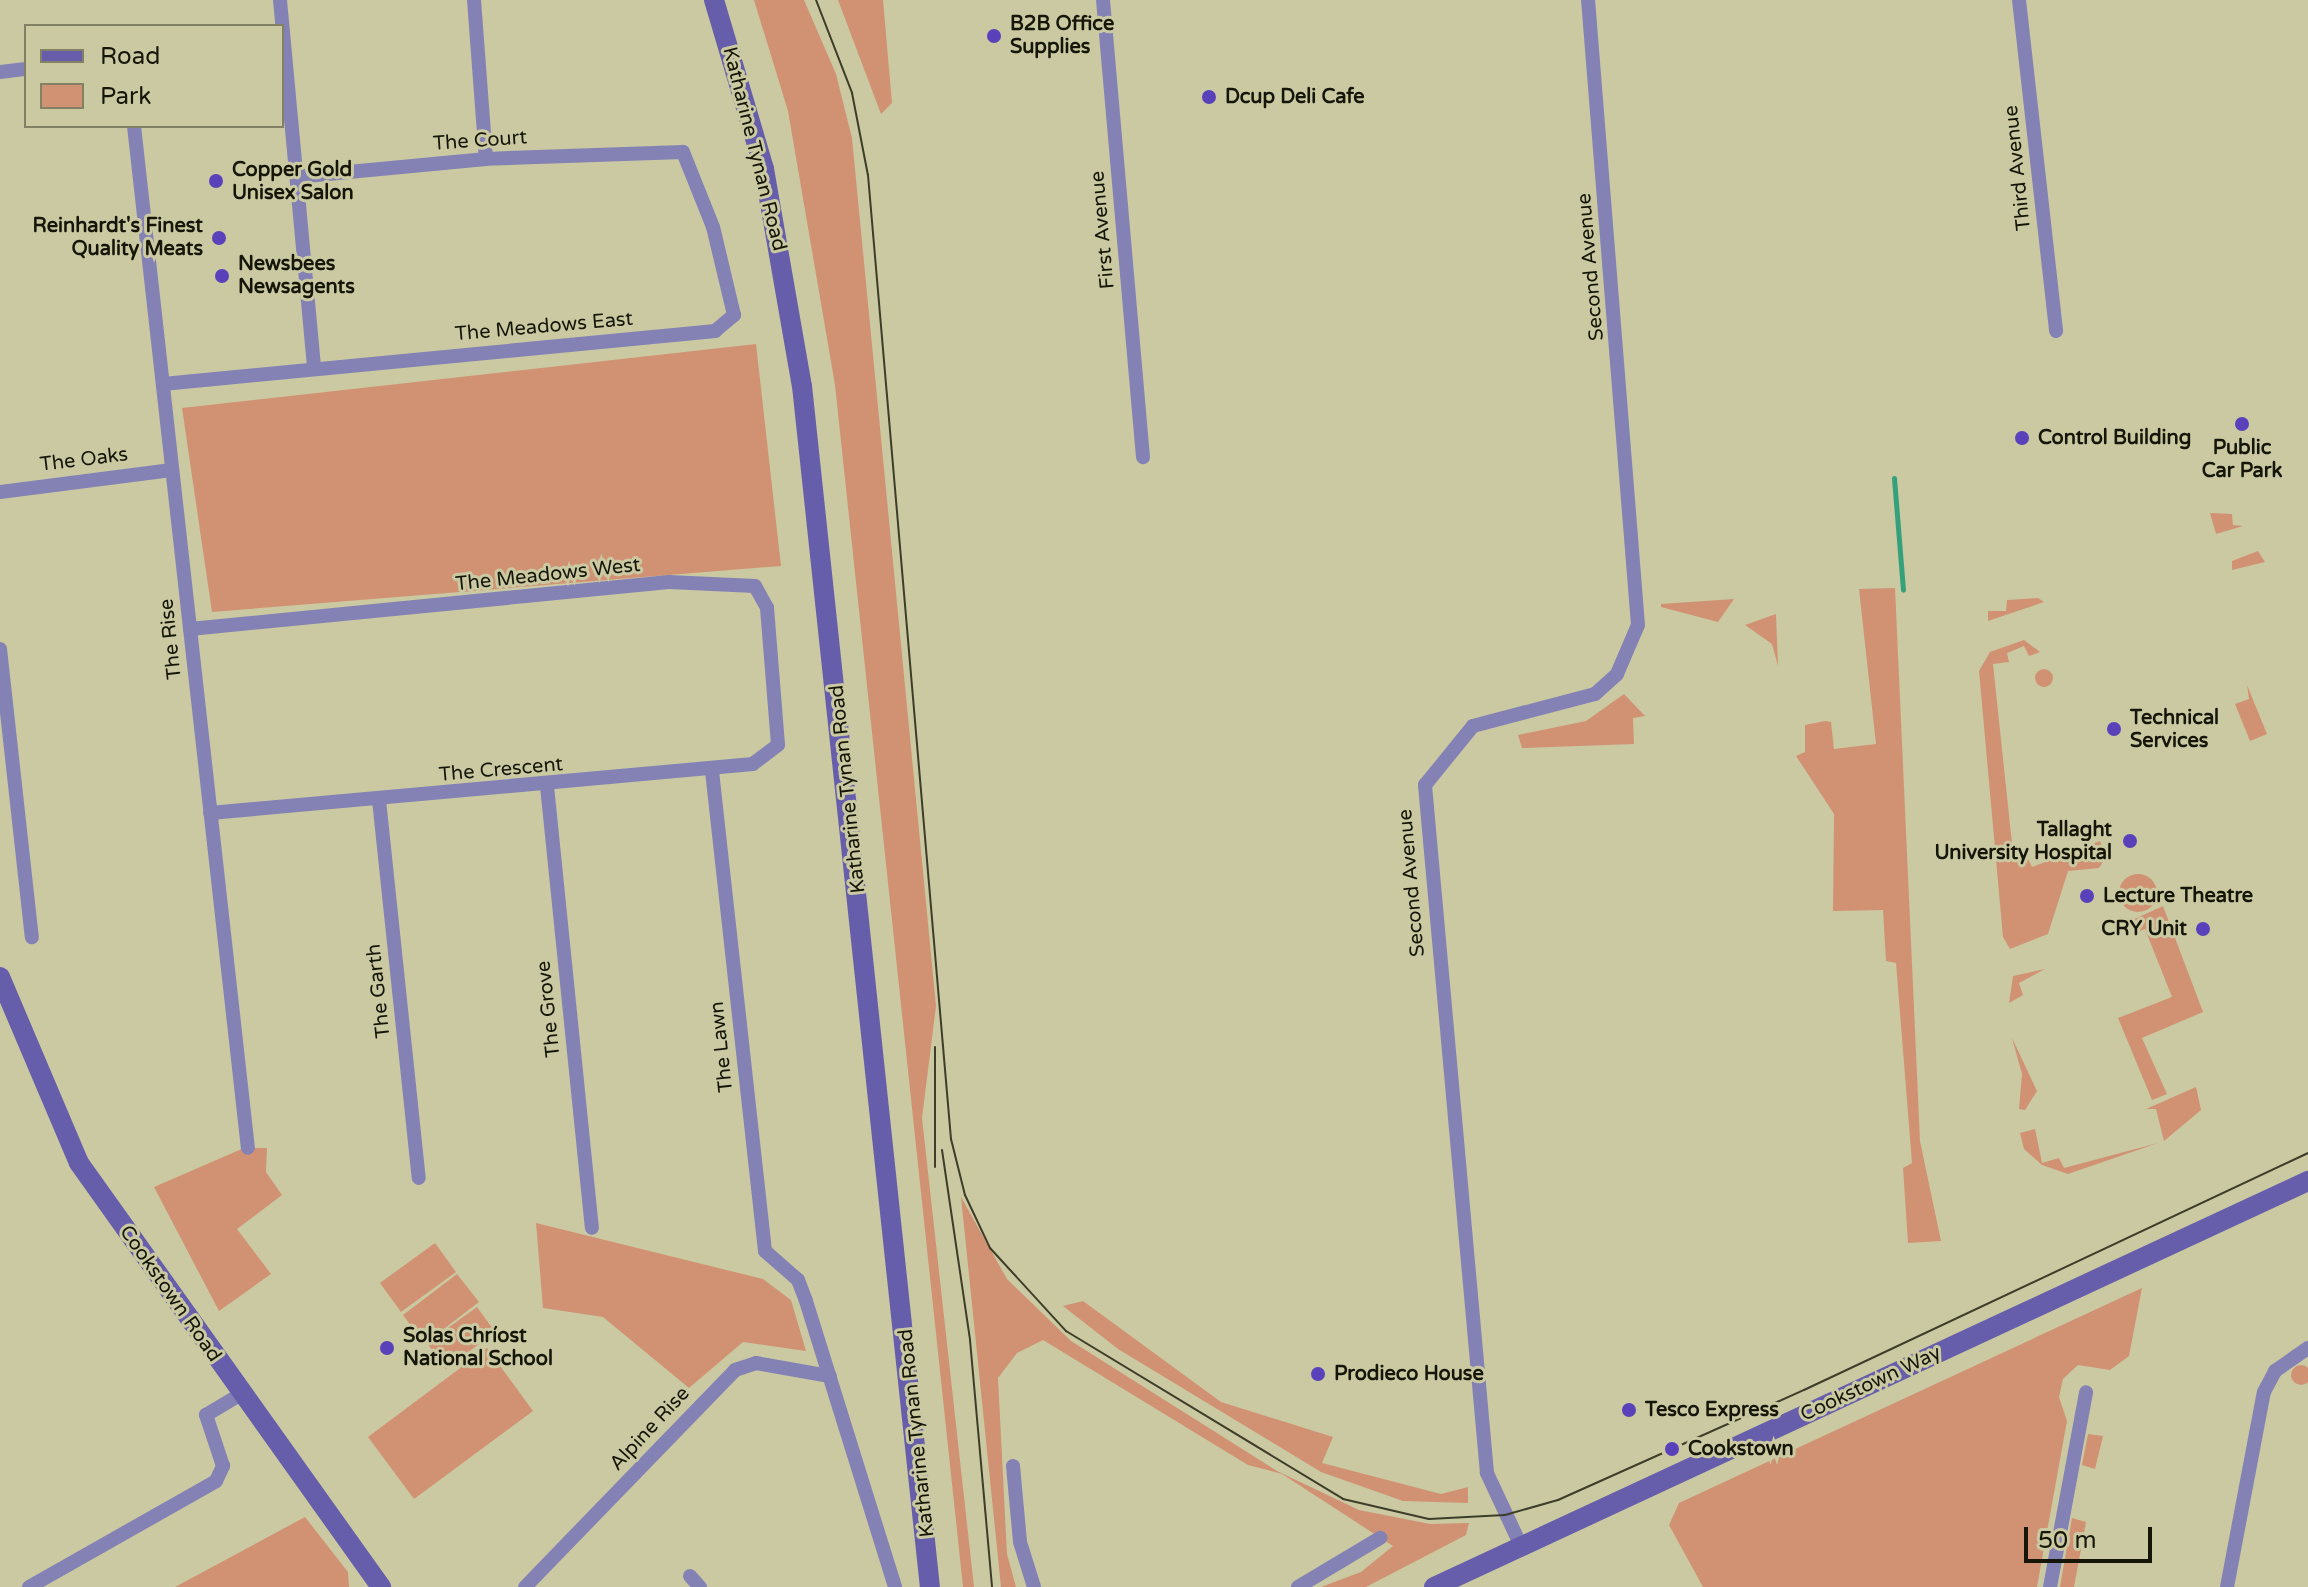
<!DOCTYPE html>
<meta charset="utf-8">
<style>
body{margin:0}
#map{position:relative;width:2308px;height:1587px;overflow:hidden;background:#cac9a2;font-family:"Varela Round",sans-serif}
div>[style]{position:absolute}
.green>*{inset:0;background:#d19274}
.round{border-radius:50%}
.stream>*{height:5px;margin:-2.5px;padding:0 2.5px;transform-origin:2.5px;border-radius:2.5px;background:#35a07c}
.street>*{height:14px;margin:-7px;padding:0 7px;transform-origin:7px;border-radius:7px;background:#8481b5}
.secondary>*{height:20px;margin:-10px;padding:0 10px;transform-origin:10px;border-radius:10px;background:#665eaa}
.tram>*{height:2px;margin:-1px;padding:0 1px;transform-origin:1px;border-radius:1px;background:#3d3d2a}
.dots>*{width:22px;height:22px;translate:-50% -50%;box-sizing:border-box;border:4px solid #cac9a2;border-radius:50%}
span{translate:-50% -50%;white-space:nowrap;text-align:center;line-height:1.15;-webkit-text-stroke:6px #cac9a2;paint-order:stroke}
.poi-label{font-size:20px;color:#161608;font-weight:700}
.left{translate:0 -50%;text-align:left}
.right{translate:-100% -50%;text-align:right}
.street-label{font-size:20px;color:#161608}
.legend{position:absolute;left:24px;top:24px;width:260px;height:104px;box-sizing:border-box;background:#cac9a2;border:2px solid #828164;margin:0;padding:10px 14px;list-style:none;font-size:24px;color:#161608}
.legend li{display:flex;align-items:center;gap:16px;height:40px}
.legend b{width:40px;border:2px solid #828164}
.scale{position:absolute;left:2024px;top:1527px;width:128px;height:36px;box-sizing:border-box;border:4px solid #161608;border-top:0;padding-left:10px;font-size:24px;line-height:28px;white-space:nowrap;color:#161608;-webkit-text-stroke:6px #cac9a2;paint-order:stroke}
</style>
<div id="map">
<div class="green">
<div style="clip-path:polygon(754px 0,804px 0,836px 74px,852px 138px,936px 1006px,922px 1118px,974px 1587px,963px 1587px,835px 385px,788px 111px)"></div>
<div style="clip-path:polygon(838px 0,883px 0,892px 103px,881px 114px)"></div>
<div style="clip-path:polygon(756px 344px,781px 566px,212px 612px,182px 408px)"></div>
<div style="clip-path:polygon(2210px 513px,2232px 514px,2233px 525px,2243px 526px,2216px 534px)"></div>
<div style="clip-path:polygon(2258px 551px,2265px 562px,2232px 570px,2232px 561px)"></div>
<div style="clip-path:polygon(1895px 588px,1920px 1141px,1941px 1241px,1908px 1243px,1903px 1168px,1912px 1163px,1896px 963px,1886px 961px,1883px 910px,1833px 911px,1834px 814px,1796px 756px,1805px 752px,1805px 725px,1825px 721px,1831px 722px,1834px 749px,1876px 744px,1859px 589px)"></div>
<div style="clip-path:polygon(1734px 599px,1718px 622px,1661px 607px,1661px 604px)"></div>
<div style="clip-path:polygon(2007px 600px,2038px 598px,2044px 602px,1988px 621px,1988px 611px,2006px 611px)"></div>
<div style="clip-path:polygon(1776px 614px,1778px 666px,1772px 644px,1745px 625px)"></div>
<div style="clip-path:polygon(2024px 640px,2040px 652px,2029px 656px,2024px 646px,2007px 653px,2009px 662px,1993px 664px,2013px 853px,2025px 853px,2032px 867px,2100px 841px,2106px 857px,2099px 868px,2068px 871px,2048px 934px,2010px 949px,2003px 937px,1979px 671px,1990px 652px)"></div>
<div class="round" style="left:2035px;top:669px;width:18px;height:18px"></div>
<div style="clip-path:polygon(2247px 685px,2267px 734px,2250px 741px,2235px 704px,2249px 699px)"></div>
<div style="clip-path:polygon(1624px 694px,1645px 716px,1633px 718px,1634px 744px,1522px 748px,1518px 735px,1586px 721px)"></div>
<div class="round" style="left:2119px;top:874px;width:38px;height:38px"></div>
<div style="clip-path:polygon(2163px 906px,2203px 1012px,2142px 1038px,2167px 1094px,2152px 1100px,2118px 1018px,2172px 997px,2145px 929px,2135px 933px,2130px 921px)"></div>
<div style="clip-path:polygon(2045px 969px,2019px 983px,2023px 995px,2009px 1003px,2013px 976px)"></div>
<div style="clip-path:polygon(2012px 1038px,2037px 1091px,2025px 1110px,2019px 1109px,2022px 1074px)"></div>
<div style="clip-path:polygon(2196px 1087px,2201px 1110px,2164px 1141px,2156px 1109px,2146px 1109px)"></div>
<div style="clip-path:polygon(2035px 1129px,2042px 1163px,2059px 1158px,2064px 1168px,2158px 1143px,2068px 1174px,2042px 1165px,2024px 1149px,2020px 1133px)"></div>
<div style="clip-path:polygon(244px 1148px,267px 1148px,266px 1172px,282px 1195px,237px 1229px,271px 1274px,219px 1311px,154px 1187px)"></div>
<div style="clip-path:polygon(961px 1197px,1007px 1279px,1071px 1341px,1277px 1471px,1359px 1510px,1430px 1524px,1469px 1523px,1466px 1535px,1366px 1587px,1321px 1587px,1361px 1572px,1393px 1546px,1282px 1474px,1248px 1465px,1043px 1340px,1017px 1353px,998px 1378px,1007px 1554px,1016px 1587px,1001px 1587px)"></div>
<div style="clip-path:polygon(536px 1223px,763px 1279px,791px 1300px,806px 1351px,743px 1342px,689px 1388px,603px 1317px,543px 1308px)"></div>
<div style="clip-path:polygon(435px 1243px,456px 1272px,401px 1312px,380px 1283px)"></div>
<div style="clip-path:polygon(457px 1274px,479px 1302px,424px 1344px,403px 1315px)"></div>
<div style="clip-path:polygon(2142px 1288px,2129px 1356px,2110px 1370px,2078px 1365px,2063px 1379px,2059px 1397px,2067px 1421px,2037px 1587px,1703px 1587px,1669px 1525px,1679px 1503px)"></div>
<div style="clip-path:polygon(1083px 1301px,1221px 1402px,1333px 1437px,1322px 1463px,1441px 1494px,1468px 1487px,1468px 1503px,1403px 1501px,1321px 1472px,1118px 1349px,1063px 1306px)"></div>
<div style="clip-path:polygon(477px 1307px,495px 1332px,446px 1369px,427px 1343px)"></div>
<div style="clip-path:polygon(487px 1348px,533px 1411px,414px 1499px,368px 1437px)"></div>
<div class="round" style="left:2291px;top:1365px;width:20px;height:20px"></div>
<div style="clip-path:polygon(2088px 1434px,2103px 1436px,2095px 1469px,2082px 1465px)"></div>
<div style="clip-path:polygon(305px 1517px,348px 1572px,349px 1587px,175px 1587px)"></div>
<div style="clip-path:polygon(2072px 1518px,2086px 1522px,2074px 1587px,2060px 1587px)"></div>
</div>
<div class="stream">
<div style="left:1894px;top:478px;width:112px;rotate:85.4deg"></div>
</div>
<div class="street">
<div style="left:280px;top:0;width:369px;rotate:84.7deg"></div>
<div style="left:474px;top:0;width:159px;rotate:85.7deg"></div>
<div style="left:1103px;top:0;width:459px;rotate:85deg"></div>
<div style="left:2019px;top:0;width:333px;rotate:83.6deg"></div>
<div style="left:0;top:72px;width:26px;rotate:-7deg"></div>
<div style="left:134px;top:126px;width:1028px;rotate:83.64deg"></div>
<div style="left:163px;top:384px;width:555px;rotate:-5.48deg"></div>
<div style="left:715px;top:331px;width:25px;rotate:-40deg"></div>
<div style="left:734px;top:315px;width:90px;rotate:-103.4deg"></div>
<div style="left:713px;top:227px;width:81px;rotate:-111.8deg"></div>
<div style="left:683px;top:152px;width:197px;rotate:178deg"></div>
<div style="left:486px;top:159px;width:191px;rotate:174.6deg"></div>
<div style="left:0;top:492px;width:173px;rotate:-7.3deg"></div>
<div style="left:190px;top:629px;width:481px;rotate:-5.6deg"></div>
<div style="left:669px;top:582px;width:86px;rotate:2.7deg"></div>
<div style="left:755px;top:586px;width:25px;rotate:61deg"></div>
<div style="left:767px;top:608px;width:137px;rotate:85.4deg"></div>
<div style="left:778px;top:745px;width:31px;rotate:143deg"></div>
<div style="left:753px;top:764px;width:545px;rotate:174.84deg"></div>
<div style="left:0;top:649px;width:290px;rotate:83.7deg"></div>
<div style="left:712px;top:771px;width:483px;rotate:83.7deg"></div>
<div style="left:765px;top:1251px;width:44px;rotate:41.3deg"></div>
<div style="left:798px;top:1280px;width:22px;rotate:69deg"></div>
<div style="left:806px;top:1301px;width:300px;rotate:72.7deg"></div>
<div style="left:547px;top:786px;width:444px;rotate:84.2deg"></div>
<div style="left:379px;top:800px;width:380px;rotate:84deg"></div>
<div style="left:1013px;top:1466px;width:76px;rotate:84.7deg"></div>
<div style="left:1020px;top:1542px;width:47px;rotate:72.7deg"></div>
<div style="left:1521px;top:1546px;width:81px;rotate:-115deg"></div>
<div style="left:1487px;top:1473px;width:691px;rotate:-95.15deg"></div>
<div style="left:1425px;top:785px;width:76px;rotate:-50.9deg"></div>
<div style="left:1473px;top:726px;width:126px;rotate:-14.7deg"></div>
<div style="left:1595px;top:694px;width:30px;rotate:-42deg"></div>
<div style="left:1617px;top:674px;width:53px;rotate:-66.8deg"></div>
<div style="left:1638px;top:625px;width:627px;rotate:-94.57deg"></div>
<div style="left:690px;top:1576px;width:15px;rotate:48deg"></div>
<div style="left:29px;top:1587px;width:215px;rotate:-29.5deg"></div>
<div style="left:216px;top:1481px;width:17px;rotate:-65deg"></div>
<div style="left:223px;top:1466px;width:54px;rotate:-108.4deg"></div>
<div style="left:206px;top:1415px;width:39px;rotate:-31deg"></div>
<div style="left:525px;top:1587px;width:302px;rotate:-45.9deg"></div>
<div style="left:735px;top:1370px;width:22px;rotate:-18deg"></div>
<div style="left:756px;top:1363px;width:75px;rotate:10deg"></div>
<div style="left:1298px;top:1587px;width:96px;rotate:-30.9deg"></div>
<div style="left:2050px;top:1587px;width:198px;rotate:-79.5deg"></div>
<div style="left:2227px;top:1587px;width:198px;rotate:-79.3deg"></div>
<div style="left:2264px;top:1392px;width:24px;rotate:-62deg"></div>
<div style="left:2275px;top:1371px;width:40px;rotate:-34.9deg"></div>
</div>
<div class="secondary">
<div style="left:714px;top:0;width:176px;rotate:73.5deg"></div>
<div style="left:764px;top:169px;width:220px;rotate:80.1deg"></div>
<div style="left:802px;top:386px;width:1208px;rotate:83.92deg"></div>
<div style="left:0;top:977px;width:202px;rotate:67deg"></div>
<div style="left:79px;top:1163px;width:521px;rotate:54.54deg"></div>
<div style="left:1434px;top:1587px;width:964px;rotate:-24.92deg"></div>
</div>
<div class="tram">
<div style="left:816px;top:0;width:100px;rotate:68.8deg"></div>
<div style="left:852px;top:93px;width:84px;rotate:79deg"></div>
<div style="left:868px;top:175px;width:968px;rotate:85.08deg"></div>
<div style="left:951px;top:1139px;width:58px;rotate:76deg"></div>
<div style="left:965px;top:1195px;width:59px;rotate:64.7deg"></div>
<div style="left:990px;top:1248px;width:113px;rotate:47.5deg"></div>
<div style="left:1066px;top:1331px;width:324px;rotate:31.2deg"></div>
<div style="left:1343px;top:1499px;width:88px;rotate:13.1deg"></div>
<div style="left:1429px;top:1519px;width:76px;rotate:-3deg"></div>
<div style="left:1505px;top:1515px;width:55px;rotate:-15.8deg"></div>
<div style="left:1558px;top:1500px;width:269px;rotate:-24.1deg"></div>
<div style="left:1804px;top:1390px;width:557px;rotate:-25.18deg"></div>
<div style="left:935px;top:1047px;width:120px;rotate:90deg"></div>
<div style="left:942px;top:1150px;width:192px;rotate:81.6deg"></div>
<div style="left:970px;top:1340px;width:248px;rotate:84.9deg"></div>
</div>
<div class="dots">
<div style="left:994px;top:36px;background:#5941ba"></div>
<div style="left:1209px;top:97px;background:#5941ba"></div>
<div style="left:216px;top:181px;background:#5941ba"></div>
<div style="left:219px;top:238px;background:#5941ba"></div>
<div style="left:222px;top:276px;background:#5941ba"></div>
<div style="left:2242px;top:424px;background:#5941ba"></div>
<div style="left:2022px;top:438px;background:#5941ba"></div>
<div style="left:2114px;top:729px;background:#5941ba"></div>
<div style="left:2130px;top:841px;background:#5941ba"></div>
<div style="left:2087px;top:896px;background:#5941ba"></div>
<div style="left:2203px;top:929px;background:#5941ba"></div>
<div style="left:387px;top:1348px;background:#5941ba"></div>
<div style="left:1318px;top:1374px;background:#5941ba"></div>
<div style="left:1629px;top:1410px;background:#5941ba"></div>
<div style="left:1672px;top:1449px;background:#5941ba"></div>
</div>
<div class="poi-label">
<span class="left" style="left:1010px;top:36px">B2B Office<br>Supplies</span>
<span class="left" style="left:1225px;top:97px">Dcup Deli Cafe</span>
<span class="left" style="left:232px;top:182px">Copper Gold<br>Unisex Salon</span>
<span class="right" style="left:203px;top:238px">Reinhardt's Finest<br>Quality Meats</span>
<span class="left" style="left:238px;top:276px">Newsbees<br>Newsagents</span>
<span class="left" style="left:2038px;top:438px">Control Building</span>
<span style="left:2242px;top:460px">Public<br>Car Park</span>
<span class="left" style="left:2130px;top:730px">Technical<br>Services</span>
<span class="right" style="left:2112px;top:842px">Tallaght<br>University Hospital</span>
<span class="left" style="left:2103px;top:896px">Lecture Theatre</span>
<span class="right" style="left:2187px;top:929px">CRY Unit</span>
<span class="left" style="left:403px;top:1348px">Solas Chríost<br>National School</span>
<span class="left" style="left:1334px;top:1374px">Prodieco House</span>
<span class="left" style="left:1645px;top:1410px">Tesco Express</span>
<span class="left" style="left:1688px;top:1449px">Cookstown</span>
</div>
<div class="street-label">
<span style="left:480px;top:141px;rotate:-4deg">The Court</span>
<span style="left:754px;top:149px;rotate:76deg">Katharine Tynan Road</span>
<span style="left:2018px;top:168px;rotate:-96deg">Third Avenue</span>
<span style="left:1103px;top:230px;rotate:-95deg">First Avenue</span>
<span style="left:1591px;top:267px;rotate:-95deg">Second Avenue</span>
<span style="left:544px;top:327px;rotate:-5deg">The Meadows East</span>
<span style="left:84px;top:460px;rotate:-7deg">The Oaks</span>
<span style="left:548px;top:575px;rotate:-6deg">The Meadows West</span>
<span style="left:171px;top:639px;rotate:-96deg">The Rise</span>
<span style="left:501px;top:770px;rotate:-5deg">The Crescent</span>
<span style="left:848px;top:789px;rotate:-96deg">Katharine Tynan Road</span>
<span style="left:1412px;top:883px;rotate:-95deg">Second Avenue</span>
<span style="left:379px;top:991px;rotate:-96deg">The Garth</span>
<span style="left:549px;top:1009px;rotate:-96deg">The Grove</span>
<span style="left:722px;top:1047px;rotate:-96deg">The Lawn</span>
<span style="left:170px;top:1294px;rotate:55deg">Cookstown Road</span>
<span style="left:1871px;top:1384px;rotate:-25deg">Cookstown Way</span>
<span style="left:650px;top:1429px;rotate:-47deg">Alpine Rise</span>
<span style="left:917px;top:1433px;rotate:-96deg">Katharine Tynan Road</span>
</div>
<ul class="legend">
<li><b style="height:10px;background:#665eaa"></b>Road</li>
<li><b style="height:22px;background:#d19274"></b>Park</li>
</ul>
<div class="scale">50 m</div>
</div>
